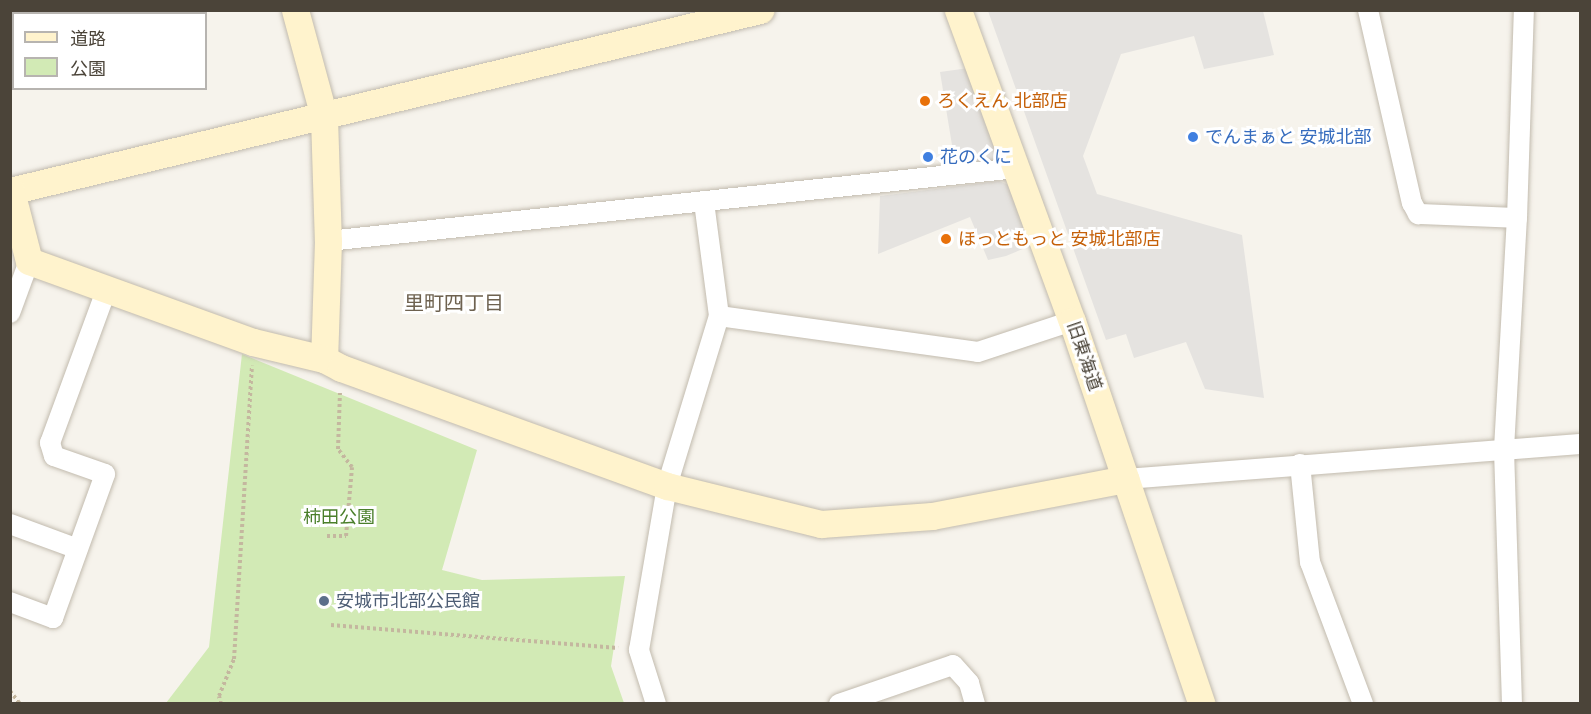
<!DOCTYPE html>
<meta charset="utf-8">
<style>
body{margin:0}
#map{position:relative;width:1591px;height:714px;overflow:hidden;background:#f6f3ec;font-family:Figtree,"Noto Sans JP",sans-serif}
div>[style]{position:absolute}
.green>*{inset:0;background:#d2eab5}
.parking>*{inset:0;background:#e5e3e0}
.path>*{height:4px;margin-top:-2px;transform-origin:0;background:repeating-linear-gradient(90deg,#c4b79f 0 3px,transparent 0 6px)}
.roads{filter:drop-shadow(0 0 2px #c2bbae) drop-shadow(0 0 2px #c2bbae)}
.street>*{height:20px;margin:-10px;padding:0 10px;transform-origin:10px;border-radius:10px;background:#fff}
.secondary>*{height:27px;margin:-13.5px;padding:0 13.5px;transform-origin:13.5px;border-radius:13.5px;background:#fff3cd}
.dots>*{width:16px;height:16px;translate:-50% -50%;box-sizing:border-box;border:3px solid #fff;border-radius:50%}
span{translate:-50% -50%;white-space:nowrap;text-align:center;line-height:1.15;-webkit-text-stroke:6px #fff;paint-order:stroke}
.food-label{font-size:18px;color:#c56008}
.left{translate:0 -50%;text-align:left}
.shop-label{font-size:18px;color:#366cbe}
.street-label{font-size:18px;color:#4b4439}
.park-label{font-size:18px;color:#4a7f2a}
.service-label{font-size:18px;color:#4e5e75}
.neighbourhood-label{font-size:20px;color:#6e6250}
.frame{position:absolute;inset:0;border:12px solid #4b4439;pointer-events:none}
.legend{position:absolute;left:12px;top:12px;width:195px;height:78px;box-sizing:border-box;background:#fff;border:2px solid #b7b4b0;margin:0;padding:8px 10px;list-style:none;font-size:18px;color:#4b4439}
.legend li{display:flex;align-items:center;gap:12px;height:30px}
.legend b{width:30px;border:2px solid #b7b4b0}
</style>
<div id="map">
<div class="green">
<div style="clip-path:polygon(242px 354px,477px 450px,442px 570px,482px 580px,625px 576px,611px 666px,624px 703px,166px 703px,209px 647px)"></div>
</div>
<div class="parking">
<div style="clip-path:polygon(988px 11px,1263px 11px,1274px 55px,1204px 69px,1194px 36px,1121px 54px,1083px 156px,1097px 194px,1242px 235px,1264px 398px,1205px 389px,1186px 342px,1134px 358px,1126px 334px,1106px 340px)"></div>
<div style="clip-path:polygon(969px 68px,1000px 155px,995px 163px,944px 170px,941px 147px,952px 145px,940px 72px)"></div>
<div style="clip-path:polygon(999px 181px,1011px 186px,1030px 246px,1006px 256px,988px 260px,970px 217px,878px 254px,880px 196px)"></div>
</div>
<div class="path">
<div style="left:327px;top:536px;width:19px"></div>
<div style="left:346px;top:536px;width:69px;rotate:-85deg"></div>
<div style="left:352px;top:467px;width:23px;rotate:-128deg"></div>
<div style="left:338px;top:449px;width:56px;rotate:-88deg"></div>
<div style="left:331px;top:625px;width:288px;rotate:4.6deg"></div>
<div style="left:10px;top:691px;width:16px;rotate:52deg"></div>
<div style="left:221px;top:704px;width:8px;rotate:-104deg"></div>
<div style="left:219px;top:696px;width:40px;rotate:-68deg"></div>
<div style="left:234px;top:659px;width:294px;rotate:-86.5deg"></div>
</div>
<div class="roads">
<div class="street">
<div style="left:1368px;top:10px;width:198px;rotate:77.2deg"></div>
<div style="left:1412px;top:203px;width:13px;rotate:61deg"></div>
<div style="left:1418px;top:214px;width:99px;rotate:2.3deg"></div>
<div style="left:1517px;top:218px;width:208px;rotate:-88.1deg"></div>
<div style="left:40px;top:14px;width:12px;rotate:-20deg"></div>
<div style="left:10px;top:21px;width:4px"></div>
<div style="left:328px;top:241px;width:693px;rotate:-6.05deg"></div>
<div style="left:10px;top:313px;width:55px;rotate:-69.9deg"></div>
<div style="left:719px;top:316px;width:261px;rotate:7.9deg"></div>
<div style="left:978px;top:352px;width:99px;rotate:-18.3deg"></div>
<div style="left:1300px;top:464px;width:99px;rotate:84.2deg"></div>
<div style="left:1310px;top:562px;width:152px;rotate:69.5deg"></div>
<div style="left:1126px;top:479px;width:455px;rotate:-4.4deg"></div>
<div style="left:10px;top:524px;width:72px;rotate:20.2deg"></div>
<div style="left:10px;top:602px;width:46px;rotate:20.4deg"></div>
<div style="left:53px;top:618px;width:153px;rotate:-70.1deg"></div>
<div style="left:105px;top:474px;width:54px;rotate:-160.6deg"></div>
<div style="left:54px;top:456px;width:14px;rotate:-107deg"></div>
<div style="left:50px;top:443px;width:165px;rotate:-69.8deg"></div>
<div style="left:656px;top:704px;width:57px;rotate:-107.5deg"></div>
<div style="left:639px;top:650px;width:166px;rotate:-80.3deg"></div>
<div style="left:667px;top:486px;width:178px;rotate:-73deg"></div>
<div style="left:719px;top:316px;width:115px;rotate:-97.5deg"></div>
<div style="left:839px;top:704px;width:120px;rotate:-18.9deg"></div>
<div style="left:953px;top:665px;width:24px;rotate:48deg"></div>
<div style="left:969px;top:683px;width:22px;rotate:74deg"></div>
<div style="left:1512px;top:704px;width:255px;rotate:-91.8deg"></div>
<div style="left:1504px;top:449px;width:231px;rotate:-86.8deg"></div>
</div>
<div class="secondary">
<div style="left:295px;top:10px;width:111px;rotate:74.8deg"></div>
<div style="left:324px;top:117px;width:124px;rotate:88.2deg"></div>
<div style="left:328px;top:241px;width:118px;rotate:91.9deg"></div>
<div style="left:958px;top:10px;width:331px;rotate:69.9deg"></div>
<div style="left:1072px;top:321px;width:404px;rotate:71.3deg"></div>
<div style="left:10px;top:191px;width:772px;rotate:-13.57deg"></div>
<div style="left:11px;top:191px;width:72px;rotate:75.6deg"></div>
<div style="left:29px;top:261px;width:238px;rotate:19.9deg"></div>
<div style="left:253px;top:342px;width:73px;rotate:13.5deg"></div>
<div style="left:324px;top:359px;width:19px;rotate:28deg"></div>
<div style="left:341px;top:368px;width:347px;rotate:19.9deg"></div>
<div style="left:667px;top:486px;width:159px;rotate:13.9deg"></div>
<div style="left:821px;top:524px;width:111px;rotate:-4.1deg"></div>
<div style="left:932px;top:516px;width:197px;rotate:-10.8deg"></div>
</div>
</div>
<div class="dots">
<div style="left:925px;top:101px;background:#e8710a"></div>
<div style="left:1193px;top:137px;background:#3f7fe0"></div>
<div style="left:928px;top:157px;background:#3f7fe0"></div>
<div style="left:946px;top:239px;background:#e8710a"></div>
<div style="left:324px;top:601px;background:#5c6f8a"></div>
</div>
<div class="food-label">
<span class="left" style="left:937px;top:101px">ろくえん 北部店</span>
<span class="left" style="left:958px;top:239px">ほっともっと 安城北部店</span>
</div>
<div class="shop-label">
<span class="left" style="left:1205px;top:137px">でんまぁと 安城北部</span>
<span class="left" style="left:940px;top:157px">花のくに</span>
</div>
<div class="street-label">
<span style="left:1084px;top:356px;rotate:71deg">旧東海道</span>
</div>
<div class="park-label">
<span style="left:339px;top:517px">柿田公園</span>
</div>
<div class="service-label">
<span class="left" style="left:336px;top:601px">安城市北部公民館</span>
</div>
<div class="neighbourhood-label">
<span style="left:454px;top:303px">里町四丁目</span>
</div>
<div class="frame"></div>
<ul class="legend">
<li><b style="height:8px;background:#fff3cd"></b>道路</li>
<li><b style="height:16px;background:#d2eab5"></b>公園</li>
</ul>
</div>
